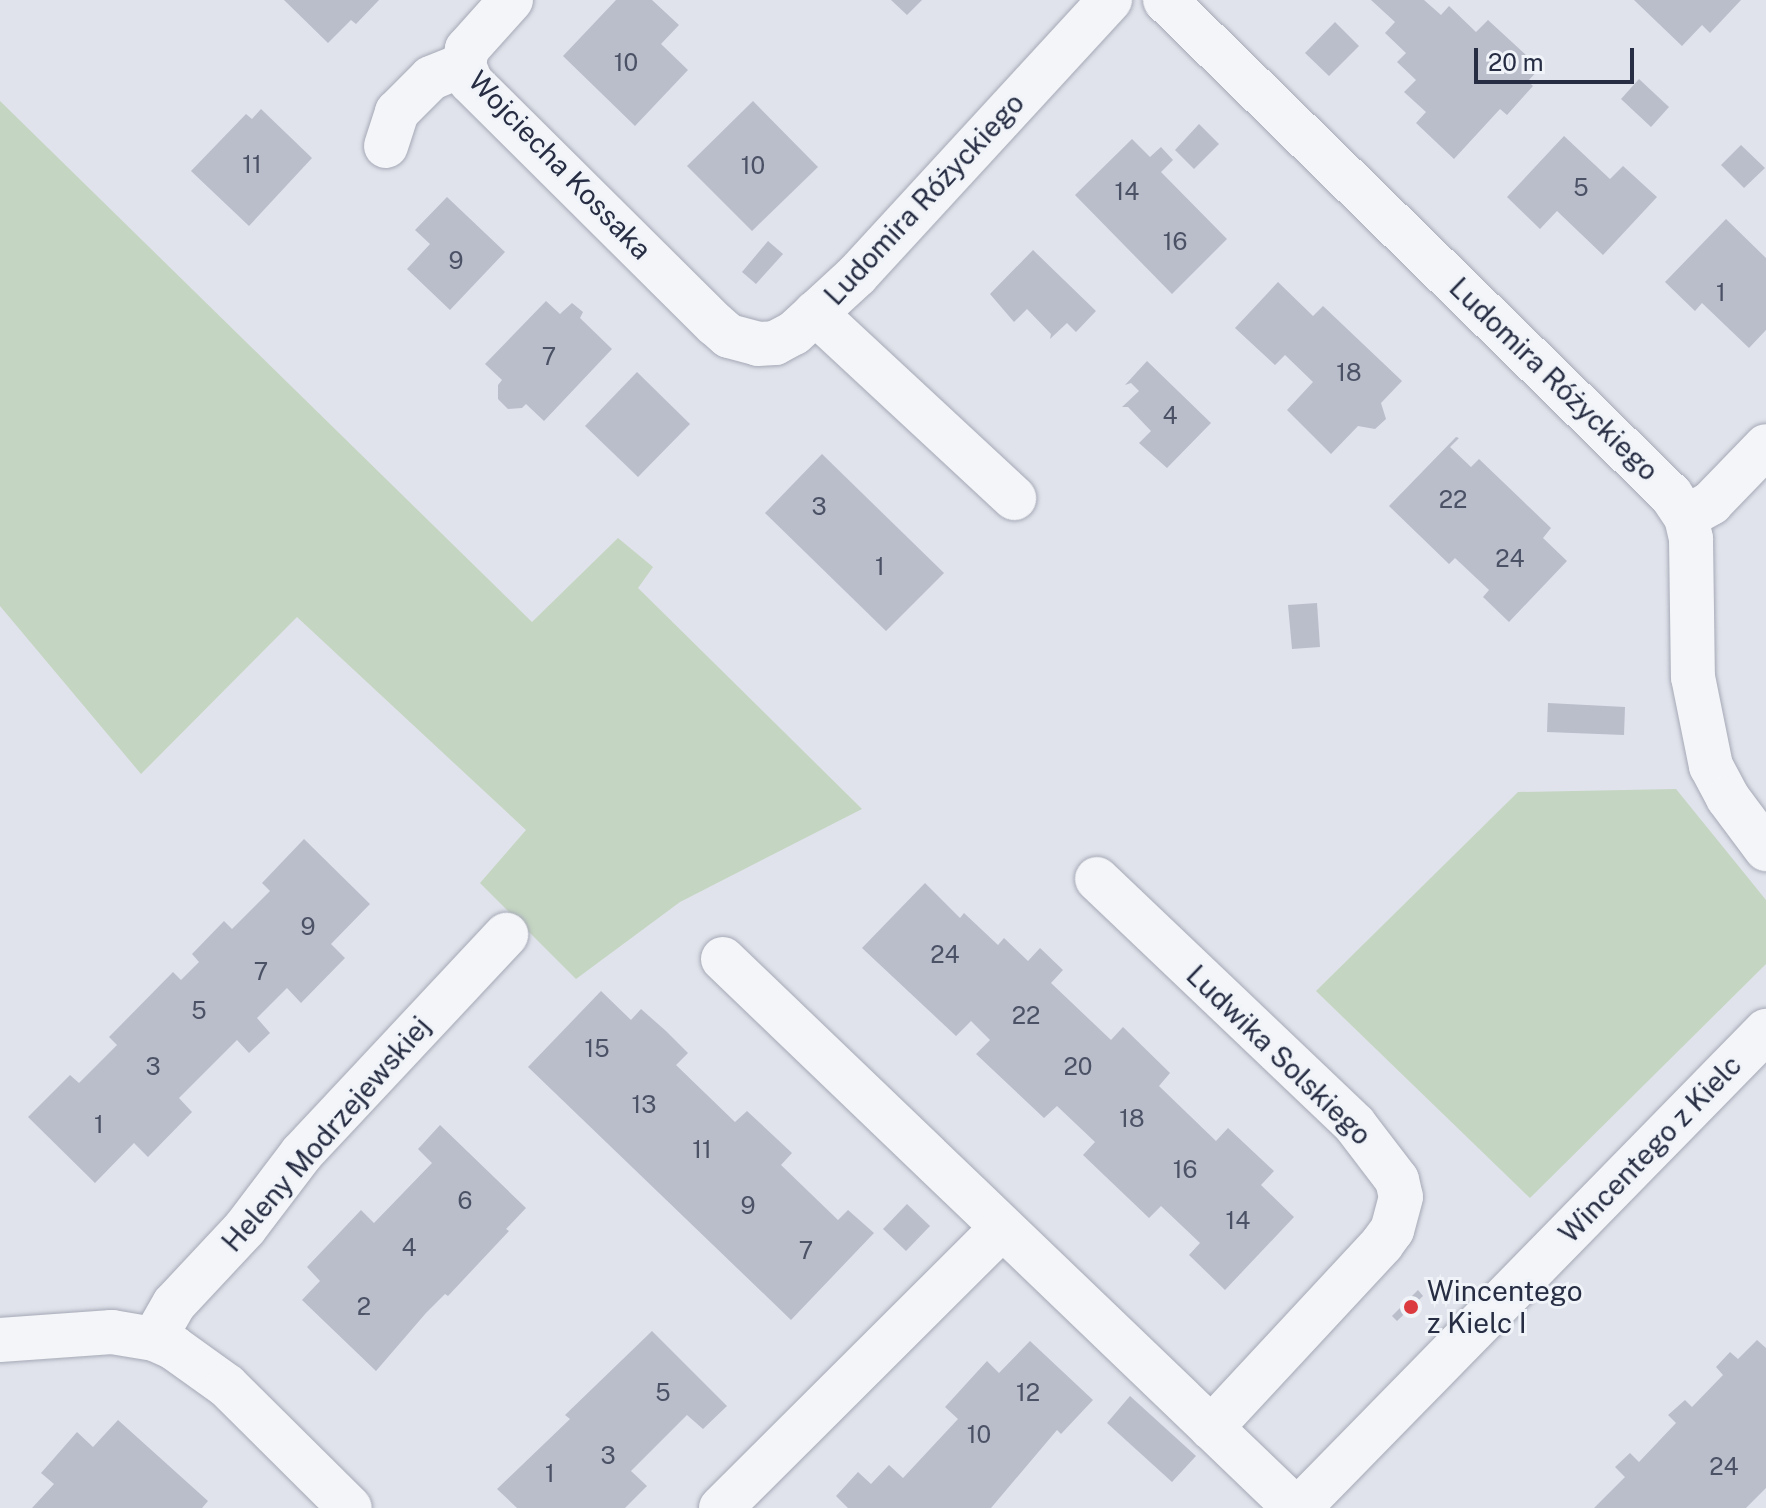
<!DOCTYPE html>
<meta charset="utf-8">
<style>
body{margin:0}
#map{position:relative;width:1766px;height:1508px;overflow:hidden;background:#e0e3eb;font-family:"Public Sans",sans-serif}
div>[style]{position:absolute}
.green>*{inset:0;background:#c4d5c1}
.building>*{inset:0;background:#babecb}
.roads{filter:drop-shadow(0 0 2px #a5a9b6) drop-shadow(0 0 2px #a5a9b6)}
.minor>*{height:44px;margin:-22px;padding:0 22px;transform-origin:22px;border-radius:22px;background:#f4f5f8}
.dots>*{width:22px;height:22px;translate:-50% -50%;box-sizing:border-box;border:4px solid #f0f3f8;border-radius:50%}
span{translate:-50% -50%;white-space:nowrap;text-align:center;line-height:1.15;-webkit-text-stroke:6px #f0f3f8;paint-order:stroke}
.number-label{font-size:24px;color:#4c5266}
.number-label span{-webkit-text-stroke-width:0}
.street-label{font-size:28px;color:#272e44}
.poi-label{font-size:28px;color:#272e44}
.left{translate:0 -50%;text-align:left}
.scale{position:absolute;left:1474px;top:48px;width:160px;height:36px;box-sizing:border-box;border:4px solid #272e44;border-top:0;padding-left:10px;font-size:24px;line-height:28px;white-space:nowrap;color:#272e44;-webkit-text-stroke:6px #f0f3f8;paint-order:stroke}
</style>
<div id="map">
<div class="green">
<div style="clip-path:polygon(0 101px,532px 622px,618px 538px,653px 567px,638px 588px,862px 809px,680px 902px,576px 979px,480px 883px,526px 830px,297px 617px,141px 774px,0 606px)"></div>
<div style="clip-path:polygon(1676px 789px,1766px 900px,1766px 964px,1530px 1198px,1316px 991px,1518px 792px)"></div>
</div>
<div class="building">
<div style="clip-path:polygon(284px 0,379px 0,356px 24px,351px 20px,328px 43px)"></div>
<div style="clip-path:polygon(616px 0,652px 0,679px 25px,661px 44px,688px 70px,635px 126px,563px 56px)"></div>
<div style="clip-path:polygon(891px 0,922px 0,907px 15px)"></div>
<div style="clip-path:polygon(1371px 0,1424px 0,1441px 15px,1449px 6px,1476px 32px,1488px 20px,1540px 68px,1528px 81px,1533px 86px,1507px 115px,1500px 109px,1454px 159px,1416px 123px,1426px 112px,1404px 92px,1416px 80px,1397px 62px,1406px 53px,1385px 33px,1395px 22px)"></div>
<div style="clip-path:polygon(1634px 0,1741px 0,1710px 33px,1702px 25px,1682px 46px)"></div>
<div style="clip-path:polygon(1335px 22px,1359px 46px,1329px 76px,1305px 53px)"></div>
<div style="clip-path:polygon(1639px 79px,1669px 107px,1651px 127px,1621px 99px)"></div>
<div style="clip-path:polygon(753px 101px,818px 167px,752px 231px,687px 166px)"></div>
<div style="clip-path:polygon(261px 109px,312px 158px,249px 226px,191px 171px,246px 114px,252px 119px)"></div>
<div style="clip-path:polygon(1199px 124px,1219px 144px,1194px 169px,1175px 150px)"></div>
<div style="clip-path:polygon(1564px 136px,1610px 179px,1623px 166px,1657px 197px,1603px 255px,1557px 211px,1540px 229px,1507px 197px)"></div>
<div style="clip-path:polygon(1132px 139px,1150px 157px,1161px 147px,1173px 160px,1161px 172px,1227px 239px,1172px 294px,1075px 195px)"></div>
<div style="clip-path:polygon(1741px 145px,1765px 168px,1744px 188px,1721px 165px)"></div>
<div style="clip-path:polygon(447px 197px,505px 252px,450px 310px,407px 269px,430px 244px,415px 230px)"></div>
<div style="clip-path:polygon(1726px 219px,1766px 258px,1766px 330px,1749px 348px,1702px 303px,1695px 311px,1665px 282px)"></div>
<div style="clip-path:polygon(768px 241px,783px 254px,756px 284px,742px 272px)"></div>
<div style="clip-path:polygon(1033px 250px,1096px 311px,1076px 332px,1067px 323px,1050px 339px,1051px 334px,1027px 309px,1014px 322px,990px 294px)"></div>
<div style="clip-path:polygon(1278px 282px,1313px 316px,1323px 306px,1402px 381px,1381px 403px,1386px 419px,1375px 429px,1358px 426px,1331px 454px,1287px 410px,1313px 382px,1285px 355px,1275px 365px,1235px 328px)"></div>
<div style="clip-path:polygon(546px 301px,560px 314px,572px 303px,583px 312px,580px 318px,612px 349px,544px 421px,526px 404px,522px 408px,508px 409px,498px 399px,498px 385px,502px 380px,485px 364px)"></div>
<div style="clip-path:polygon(1147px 361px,1211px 423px,1167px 468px,1139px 443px,1151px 431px,1128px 407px,1122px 407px,1139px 391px,1131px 383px,1125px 385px)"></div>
<div style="clip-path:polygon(637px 372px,690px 424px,638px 477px,585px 426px)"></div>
<div style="clip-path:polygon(1456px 437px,1459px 438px,1450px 447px,1471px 467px,1479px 459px,1551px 528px,1543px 538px,1567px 561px,1509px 622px,1483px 597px,1489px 590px,1455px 558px,1449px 564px,1389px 506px)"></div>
<div style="clip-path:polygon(822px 454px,944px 573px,886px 631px,765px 513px)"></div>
<div style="clip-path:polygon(1317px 603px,1320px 647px,1292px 649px,1288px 605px)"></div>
<div style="clip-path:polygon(1548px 703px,1625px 707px,1624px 735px,1547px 732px)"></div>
<div style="clip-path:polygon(304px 839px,370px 904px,331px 944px,345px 958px,301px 1003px,287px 988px,257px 1018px,270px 1033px,249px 1053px,237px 1040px,179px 1098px,192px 1112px,148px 1157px,134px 1143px,95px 1183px,28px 1117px,70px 1075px,79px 1083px,117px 1045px,109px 1037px,173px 972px,181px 980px,199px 962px,192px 954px,224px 921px,232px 929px,270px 891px,262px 883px)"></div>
<div style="clip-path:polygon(925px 883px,960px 918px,964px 913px,998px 945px,1004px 938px,1028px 961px,1040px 948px,1063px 970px,1051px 983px,1111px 1040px,1123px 1027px,1170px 1073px,1159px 1086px,1216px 1141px,1228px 1128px,1274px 1171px,1261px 1185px,1294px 1217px,1225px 1290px,1189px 1255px,1200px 1243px,1161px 1206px,1149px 1218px,1083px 1155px,1095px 1142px,1057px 1106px,1044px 1118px,976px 1054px,990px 1040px,971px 1021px,956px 1036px,862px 948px)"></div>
<div style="clip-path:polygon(601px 991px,631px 1020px,641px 1009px,666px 1031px,688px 1053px,676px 1065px,735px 1122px,747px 1111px,792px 1153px,781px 1165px,838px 1220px,848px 1210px,874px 1233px,791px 1320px,528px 1067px)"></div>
<div style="clip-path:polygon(440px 1125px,526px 1208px,506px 1229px,509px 1231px,448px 1296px,445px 1294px,426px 1313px,376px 1371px,302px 1300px,320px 1281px,307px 1267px,361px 1210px,374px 1223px,432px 1163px,418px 1149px)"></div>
<div style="clip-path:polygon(907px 1204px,930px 1226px,906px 1251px,883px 1229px)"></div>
<div style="clip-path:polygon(1418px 1290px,1423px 1296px,1397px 1321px,1392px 1316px)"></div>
<div style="clip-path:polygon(652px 1331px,727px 1406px,703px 1429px,687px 1415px,631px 1471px,647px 1486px,625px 1508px,517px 1508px,497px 1489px,570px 1419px,565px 1415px)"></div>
<div style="clip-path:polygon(1757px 1340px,1766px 1348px,1766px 1488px,1746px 1508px,1594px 1508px,1625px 1477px,1615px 1467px,1630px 1453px,1639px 1462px,1676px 1423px,1668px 1415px,1685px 1400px,1692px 1407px,1723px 1375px,1716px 1367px,1730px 1352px,1738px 1359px)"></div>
<div style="clip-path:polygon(1030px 1341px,1093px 1400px,1061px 1434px,1057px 1430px,991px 1508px,848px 1508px,836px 1496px,858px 1472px,871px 1484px,889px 1465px,903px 1478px,958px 1419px,945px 1407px,987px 1361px,999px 1373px)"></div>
<div style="clip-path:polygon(1130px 1396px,1196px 1456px,1172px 1482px,1107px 1423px)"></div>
<div style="clip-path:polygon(118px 1420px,208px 1501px,202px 1508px,32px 1508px,54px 1484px,41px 1473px,77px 1432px,93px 1447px)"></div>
</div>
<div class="roads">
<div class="minor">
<div style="left:511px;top:0;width:66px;rotate:131.9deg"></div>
<div style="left:467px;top:49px;width:16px;rotate:101deg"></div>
<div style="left:464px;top:65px;width:18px;rotate:68deg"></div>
<div style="left:471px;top:82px;width:344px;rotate:44.8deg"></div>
<div style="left:715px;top:324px;width:18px;rotate:41deg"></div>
<div style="left:729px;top:336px;width:30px;rotate:15deg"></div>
<div style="left:758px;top:344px;width:17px;rotate:-3deg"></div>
<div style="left:775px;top:343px;width:21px;rotate:-28deg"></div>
<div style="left:794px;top:333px;width:86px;rotate:-42.6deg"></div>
<div style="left:857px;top:275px;width:374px;rotate:-47.4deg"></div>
<div style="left:1165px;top:0;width:708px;rotate:44.37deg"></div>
<div style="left:1671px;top:495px;width:27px;rotate:56deg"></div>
<div style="left:1686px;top:517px;width:23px;rotate:77deg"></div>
<div style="left:1691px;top:539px;width:138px;rotate:89.2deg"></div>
<div style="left:1693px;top:677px;width:91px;rotate:78.6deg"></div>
<div style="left:1711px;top:766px;width:36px;rotate:62deg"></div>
<div style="left:1728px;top:798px;width:64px;rotate:53.3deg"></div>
<div style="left:386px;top:146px;width:36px;rotate:-72deg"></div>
<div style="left:397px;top:112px;width:48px;rotate:-45deg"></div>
<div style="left:431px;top:78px;width:35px;rotate:-22deg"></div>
<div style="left:815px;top:313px;width:272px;rotate:42.9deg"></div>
<div style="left:1686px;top:517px;width:29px;rotate:-29deg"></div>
<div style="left:1711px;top:503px;width:79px;rotate:-46deg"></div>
<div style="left:1097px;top:879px;width:356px;rotate:43.6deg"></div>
<div style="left:1355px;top:1125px;width:69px;rotate:52.6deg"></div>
<div style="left:1397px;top:1180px;width:17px;rotate:77deg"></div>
<div style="left:1401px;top:1197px;width:34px;rotate:105deg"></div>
<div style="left:1392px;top:1230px;width:17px;rotate:126deg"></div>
<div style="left:1382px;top:1244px;width:251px;rotate:132.9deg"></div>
<div style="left:723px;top:959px;width:793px;rotate:43.82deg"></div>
<div style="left:154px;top:1339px;width:40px;rotate:-60.3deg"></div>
<div style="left:174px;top:1304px;width:104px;rotate:-46.9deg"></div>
<div style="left:245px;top:1228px;width:94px;rotate:-52.8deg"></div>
<div style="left:302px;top:1153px;width:299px;rotate:-46.9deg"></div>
<div style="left:0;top:1340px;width:112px;rotate:-4.1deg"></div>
<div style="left:112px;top:1332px;width:43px;rotate:9.5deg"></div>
<div style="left:154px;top:1339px;width:22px;rotate:24deg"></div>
<div style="left:174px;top:1348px;width:65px;rotate:35.6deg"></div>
<div style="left:227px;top:1386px;width:173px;rotate:44.8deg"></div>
<div style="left:721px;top:1508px;width:395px;rotate:-44.9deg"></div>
<div style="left:1299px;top:1508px;width:668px;rotate:-45.61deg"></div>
</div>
</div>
<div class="dots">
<div style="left:1411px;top:1307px;background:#db3a3f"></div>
</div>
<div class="number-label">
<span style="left:626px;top:63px">10</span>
<span style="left:252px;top:165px">11</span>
<span style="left:753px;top:166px">10</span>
<span style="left:1581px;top:188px">5</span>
<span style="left:1127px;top:192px">14</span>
<span style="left:1175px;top:242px">16</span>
<span style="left:456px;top:261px">9</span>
<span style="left:1721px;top:293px">1</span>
<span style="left:549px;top:357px">7</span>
<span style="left:1349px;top:373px">18</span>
<span style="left:1170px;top:416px">4</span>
<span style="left:1453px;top:500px">22</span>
<span style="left:819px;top:507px">3</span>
<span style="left:1510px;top:559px">24</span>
<span style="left:880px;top:567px">1</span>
<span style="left:308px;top:927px">9</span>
<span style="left:945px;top:955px">24</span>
<span style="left:261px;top:972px">7</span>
<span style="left:199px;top:1011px">5</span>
<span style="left:1026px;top:1016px">22</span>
<span style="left:597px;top:1049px">15</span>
<span style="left:153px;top:1067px">3</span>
<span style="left:1078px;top:1067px">20</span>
<span style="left:644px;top:1105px">13</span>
<span style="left:1132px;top:1119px">18</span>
<span style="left:99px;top:1125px">1</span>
<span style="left:702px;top:1150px">11</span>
<span style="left:1185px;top:1170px">16</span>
<span style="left:465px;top:1201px">6</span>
<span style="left:748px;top:1206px">9</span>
<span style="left:1238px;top:1221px">14</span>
<span style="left:409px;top:1248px">4</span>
<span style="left:806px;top:1251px">7</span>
<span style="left:364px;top:1307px">2</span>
<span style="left:663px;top:1393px">5</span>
<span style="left:1028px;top:1393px">12</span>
<span style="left:979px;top:1435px">10</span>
<span style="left:608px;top:1456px">3</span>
<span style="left:1724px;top:1467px">24</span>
<span style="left:550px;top:1474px">1</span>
</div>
<div class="street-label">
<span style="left:560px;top:165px;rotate:46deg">Wojciecha Kossaka</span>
<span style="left:924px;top:199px;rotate:-47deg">Ludomira Różyckiego</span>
<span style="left:1554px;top:379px;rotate:44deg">Ludomira Różyckiego</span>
<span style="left:1279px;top:1055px;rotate:44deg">Ludwika Solskiego</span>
<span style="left:326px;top:1134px;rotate:-49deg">Heleny Modrzejewskiej</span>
<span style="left:1650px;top:1149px;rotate:-46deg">Wincentego z Kielc</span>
</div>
<div class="poi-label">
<span class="left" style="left:1427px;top:1307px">Wincentego<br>z Kielc I</span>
</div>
<div class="scale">20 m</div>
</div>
